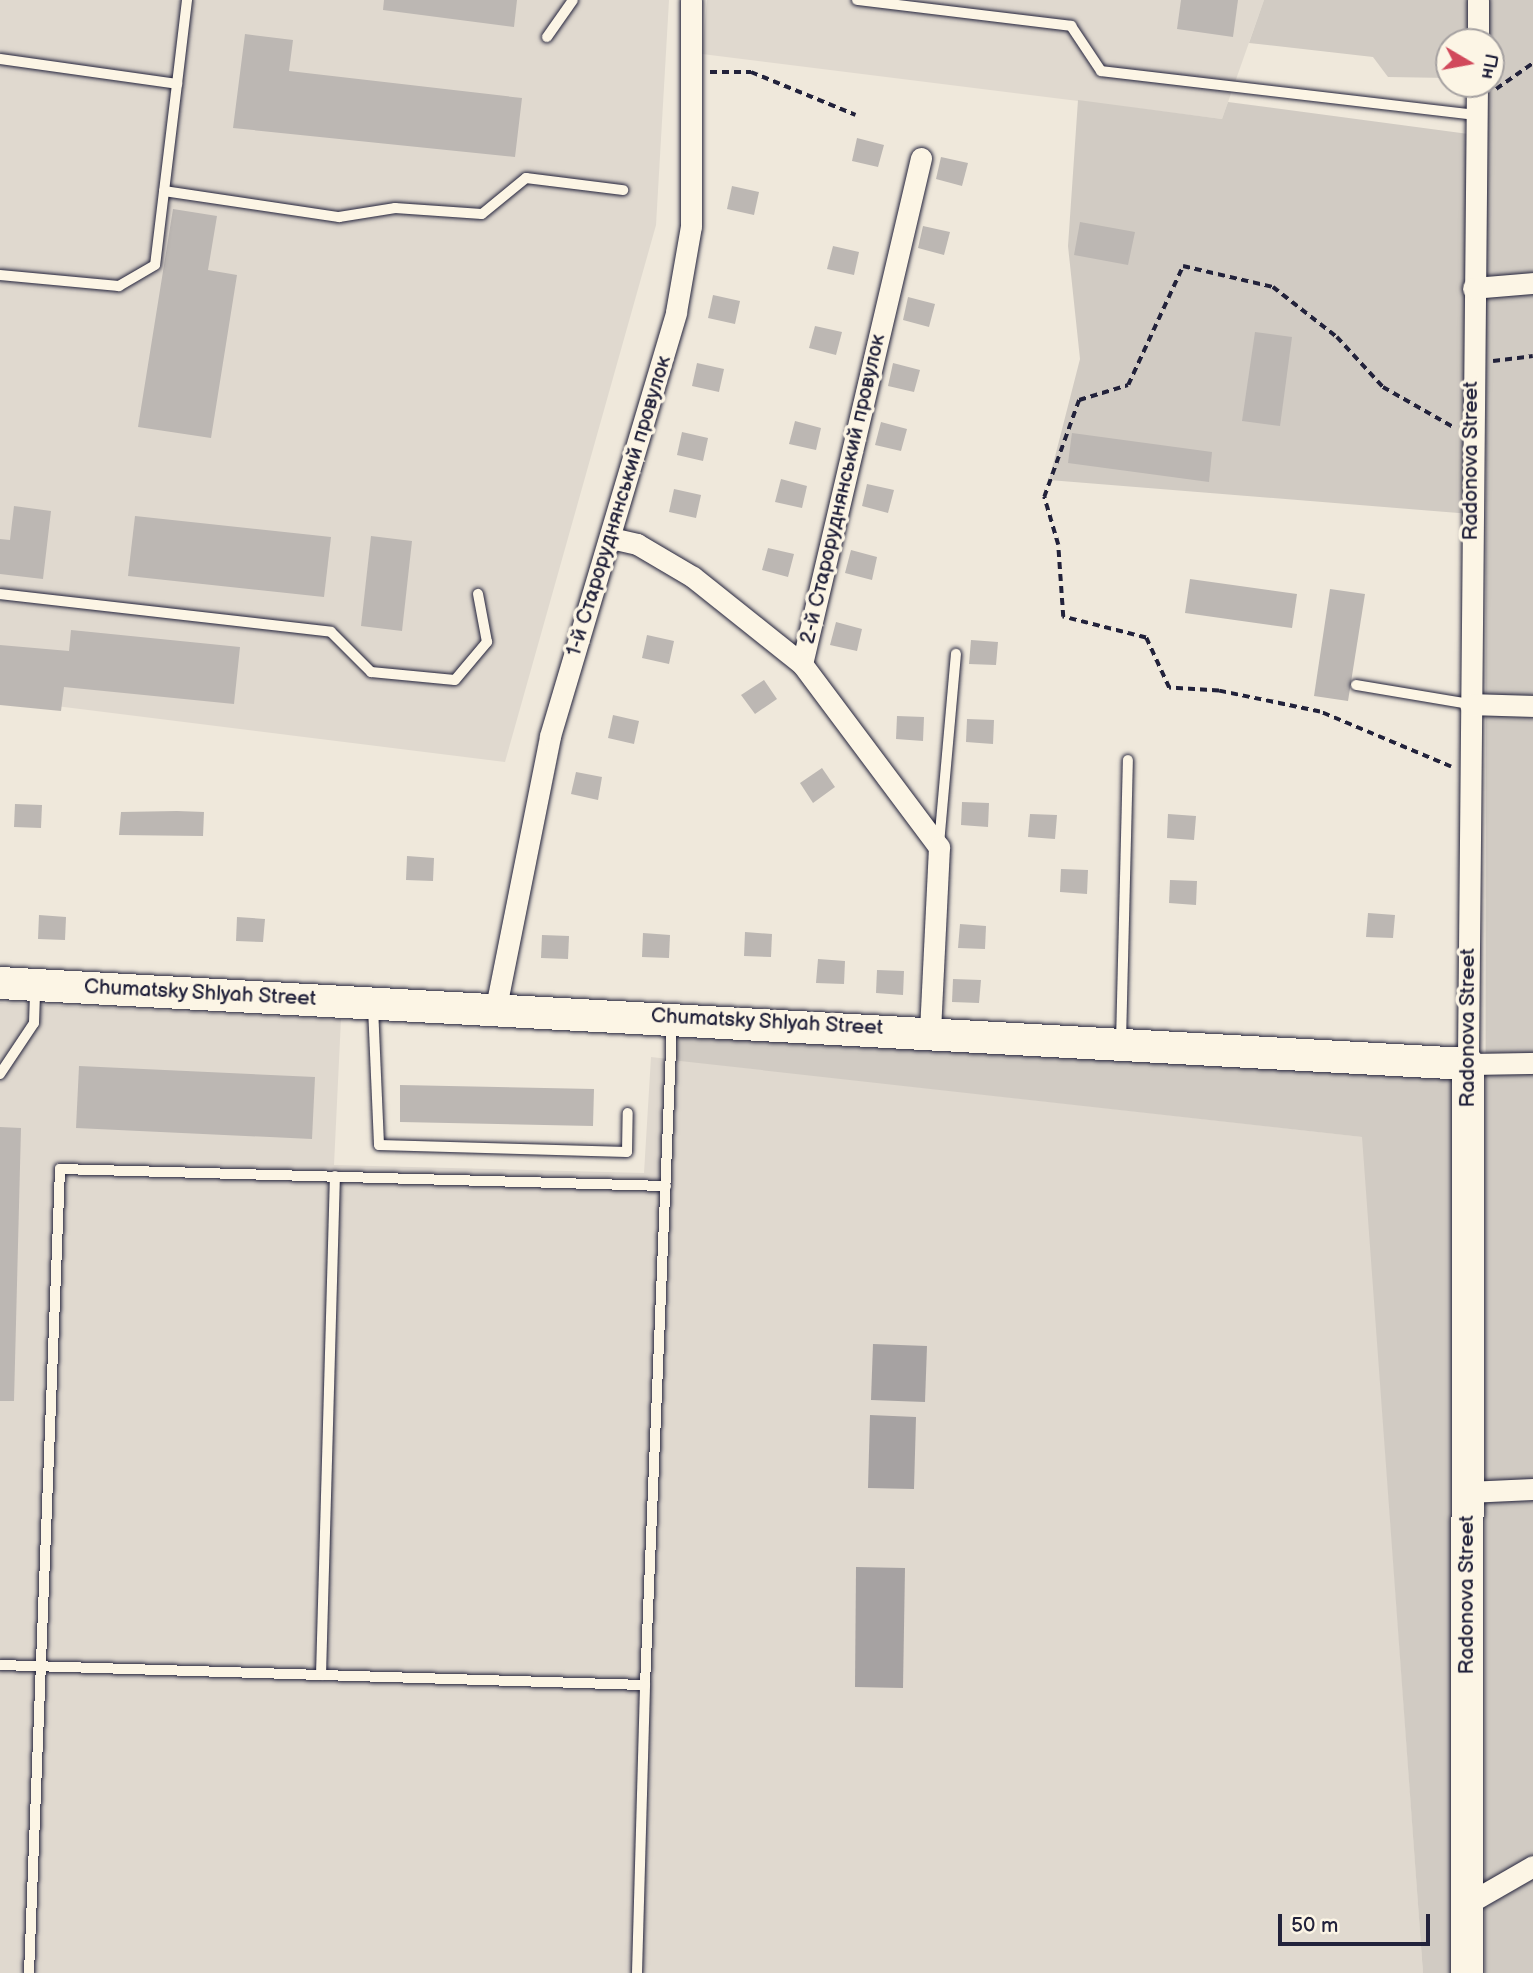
<!DOCTYPE html>
<meta charset="utf-8">
<style>
body{margin:0}
#map{position:relative;width:1533px;height:1973px;overflow:hidden;background:#efe8db;font-family:"Balsamiq Sans",sans-serif}
div>[style]{position:absolute}
.built>*{inset:0;background:#e0d9cf}
.green>*{inset:0;background:#d1cbc3}
.water>*{inset:0;background:#a6a2a2}
.building>*{inset:0;background:#bcb7b3}
.path>*{height:3.5px;margin-top:-1.75px;transform-origin:0;background:repeating-linear-gradient(90deg,#22223b 0 7px,transparent 0 12px)}
.roads{filter:drop-shadow(0 0 2px #22223b) drop-shadow(0 0 2px #22223b)}
.lane>*{height:10px;margin:-5px;padding:0 5px;transform-origin:5px;border-radius:5px;background:#fcf5e5}
.street>*{height:21px;margin:-10.5px;padding:0 10.5px;transform-origin:10.5px;border-radius:10.5px;background:#fcf5e5}
.secondary>*{height:32px;margin:-16px;padding:0 16px;transform-origin:16px;border-radius:16px;background:#fcf5e5}
span{translate:-50% -50%;white-space:nowrap;text-align:center;line-height:1.15;-webkit-text-stroke:7px #fcf5e5;paint-order:stroke}
.street-label{font-size:21px;color:#22223b}
.north{position:absolute;left:1435px;top:28px;width:70px;height:70px;box-sizing:border-box;background:#fcf5e5;border:2px solid #a5a1a1;border-radius:50%;rotate:100deg;font-size:19px;font-weight:700;line-height:28px;text-align:center;color:#22223b}
.north::after{content:'';display:block;margin:auto;width:24px;height:32px;background:#d1495b;clip-path:polygon(50% 0,100% 100%,50% 72%,0 100%)}
.scale{position:absolute;left:1278px;top:1914px;width:152px;height:32px;box-sizing:border-box;border:4px solid #22223b;border-top:0;padding-left:9px;font-size:21px;line-height:24px;white-space:nowrap;color:#22223b;-webkit-text-stroke:5px #fcf5e5;paint-order:stroke}
</style>
<div id="map">
<div class="built">
<div style="clip-path:polygon(0 0,669px 0,656px 225px,505px 762px,0 699px)"></div>
<div style="clip-path:polygon(707px 0,1264px 0,1222px 119px,702px 54px)"></div>
<div style="clip-path:polygon(0 1003px,341px 1019px,334px 1165px,644px 1173px,651px 1057px,1363px 1137px,1423px 1973px,0 1973px)"></div>
</div>
<div class="green">
<div style="clip-path:polygon(1264px 0,1533px 0,1533px 1973px,1485px 1973px,1486px 362px,1477px 153px,1471px 514px,1049px 480px,1080px 359px,1068px 246px,1078px 100px,1222px 119px,1228px 102px,1476px 135px,1477px 84px,1491px 84px,1491px 42px,1449px 42px,1449px 78px,1388px 77px,1373px 57px,1249px 43px)"></div>
<div style="clip-path:polygon(673px 1018px,1468px 1064px,1467px 1973px,1423px 1973px,1362px 1137px,671px 1060px)"></div>
</div>
<div class="water">
<div style="clip-path:polygon(873px 1344px,927px 1346px,925px 1402px,871px 1400px)"></div>
<div style="clip-path:polygon(870px 1415px,916px 1417px,914px 1489px,868px 1488px)"></div>
<div style="clip-path:polygon(856px 1567px,905px 1568px,903px 1688px,855px 1687px)"></div>
</div>
<div class="building">
<div style="clip-path:polygon(384px 0,517px 0,514px 27px,383px 10px)"></div>
<div style="clip-path:polygon(1181px 0,1238px 0,1233px 37px,1177px 29px)"></div>
<div style="clip-path:polygon(245px 34px,293px 40px,289px 71px,522px 98px,515px 157px,233px 128px)"></div>
<div style="clip-path:polygon(857px 138px,884px 145px,878px 167px,852px 161px)"></div>
<div style="clip-path:polygon(941px 157px,968px 163px,962px 186px,936px 179px)"></div>
<div style="clip-path:polygon(732px 186px,759px 192px,754px 215px,727px 209px)"></div>
<div style="clip-path:polygon(173px 209px,217px 216px,208px 270px,237px 275px,211px 438px,138px 427px)"></div>
<div style="clip-path:polygon(1080px 222px,1135px 232px,1128px 265px,1074px 255px)"></div>
<div style="clip-path:polygon(923px 226px,950px 232px,944px 255px,918px 248px)"></div>
<div style="clip-path:polygon(833px 246px,859px 252px,854px 275px,827px 269px)"></div>
<div style="clip-path:polygon(713px 295px,740px 301px,735px 324px,708px 318px)"></div>
<div style="clip-path:polygon(908px 297px,935px 304px,929px 327px,903px 320px)"></div>
<div style="clip-path:polygon(815px 326px,842px 332px,836px 355px,809px 348px)"></div>
<div style="clip-path:polygon(1255px 332px,1292px 337px,1280px 426px,1242px 421px)"></div>
<div style="clip-path:polygon(697px 363px,724px 369px,719px 392px,692px 386px)"></div>
<div style="clip-path:polygon(893px 363px,920px 370px,914px 392px,888px 386px)"></div>
<div style="clip-path:polygon(795px 421px,821px 428px,816px 450px,789px 444px)"></div>
<div style="clip-path:polygon(881px 422px,907px 429px,901px 451px,875px 445px)"></div>
<div style="clip-path:polygon(682px 432px,708px 438px,703px 461px,677px 455px)"></div>
<div style="clip-path:polygon(1072px 433px,1212px 452px,1209px 482px,1068px 463px)"></div>
<div style="clip-path:polygon(781px 479px,807px 486px,802px 508px,775px 502px)"></div>
<div style="clip-path:polygon(867px 484px,894px 490px,888px 513px,862px 506px)"></div>
<div style="clip-path:polygon(674px 489px,701px 495px,696px 518px,669px 512px)"></div>
<div style="clip-path:polygon(14px 506px,51px 511px,43px 579px,0 574px,0 539px,10px 540px)"></div>
<div style="clip-path:polygon(135px 516px,331px 537px,324px 597px,128px 576px)"></div>
<div style="clip-path:polygon(371px 536px,412px 541px,402px 631px,361px 626px)"></div>
<div style="clip-path:polygon(768px 548px,794px 554px,788px 577px,762px 570px)"></div>
<div style="clip-path:polygon(851px 550px,877px 557px,872px 580px,845px 573px)"></div>
<div style="clip-path:polygon(1190px 579px,1297px 594px,1292px 628px,1185px 613px)"></div>
<div style="clip-path:polygon(1330px 589px,1365px 594px,1348px 701px,1314px 696px)"></div>
<div style="clip-path:polygon(836px 622px,862px 629px,857px 651px,830px 645px)"></div>
<div style="clip-path:polygon(71px 630px,240px 647px,234px 704px,64px 687px,61px 711px,0 705px,0 645px,69px 651px)"></div>
<div style="clip-path:polygon(647px 635px,674px 641px,669px 664px,642px 658px)"></div>
<div style="clip-path:polygon(971px 640px,998px 642px,996px 665px,969px 664px)"></div>
<div style="clip-path:polygon(764px 680px,777px 699px,755px 714px,741px 695px)"></div>
<div style="clip-path:polygon(613px 715px,639px 721px,634px 744px,608px 738px)"></div>
<div style="clip-path:polygon(897px 716px,924px 717px,923px 741px,896px 739px)"></div>
<div style="clip-path:polygon(967px 719px,994px 720px,993px 744px,966px 742px)"></div>
<div style="clip-path:polygon(822px 768px,835px 787px,813px 803px,800px 783px)"></div>
<div style="clip-path:polygon(576px 772px,602px 777px,598px 800px,571px 794px)"></div>
<div style="clip-path:polygon(962px 802px,989px 803px,988px 827px,961px 825px)"></div>
<div style="clip-path:polygon(15px 804px,42px 805px,41px 828px,14px 827px)"></div>
<div style="clip-path:polygon(177px 811px,204px 812px,203px 836px,119px 835px,121px 812px)"></div>
<div style="clip-path:polygon(1030px 814px,1057px 815px,1055px 839px,1028px 837px)"></div>
<div style="clip-path:polygon(1168px 814px,1196px 816px,1194px 840px,1167px 838px)"></div>
<div style="clip-path:polygon(407px 856px,434px 858px,433px 881px,406px 880px)"></div>
<div style="clip-path:polygon(1061px 869px,1088px 870px,1087px 894px,1060px 892px)"></div>
<div style="clip-path:polygon(1170px 880px,1197px 881px,1196px 905px,1169px 903px)"></div>
<div style="clip-path:polygon(1368px 913px,1395px 915px,1393px 938px,1366px 937px)"></div>
<div style="clip-path:polygon(39px 915px,66px 917px,65px 940px,38px 939px)"></div>
<div style="clip-path:polygon(237px 917px,265px 919px,263px 942px,236px 941px)"></div>
<div style="clip-path:polygon(960px 924px,986px 926px,985px 949px,958px 948px)"></div>
<div style="clip-path:polygon(745px 932px,772px 934px,771px 957px,744px 956px)"></div>
<div style="clip-path:polygon(643px 933px,670px 935px,669px 958px,642px 957px)"></div>
<div style="clip-path:polygon(542px 935px,569px 936px,568px 959px,541px 958px)"></div>
<div style="clip-path:polygon(818px 959px,845px 961px,844px 984px,816px 983px)"></div>
<div style="clip-path:polygon(877px 970px,904px 971px,903px 995px,876px 993px)"></div>
<div style="clip-path:polygon(953px 979px,981px 980px,979px 1003px,952px 1002px)"></div>
<div style="clip-path:polygon(79px 1066px,315px 1077px,312px 1139px,76px 1128px)"></div>
<div style="clip-path:polygon(400px 1085px,594px 1089px,593px 1126px,400px 1122px)"></div>
<div style="clip-path:polygon(0 1127px,21px 1128px,14px 1401px,0 1401px)"></div>
</div>
<div class="path">
<div style="left:710px;top:72px;width:41px"></div>
<div style="left:751px;top:72px;width:113px;rotate:22.3deg"></div>
<div style="left:1496px;top:89px;width:45px;rotate:-35.1deg"></div>
<div style="left:1493px;top:361px;width:40px;rotate:-7.1deg"></div>
<div style="left:1451px;top:767px;width:142px;rotate:-157.2deg"></div>
<div style="left:1320px;top:712px;width:103px;rotate:-168.3deg"></div>
<div style="left:1219px;top:691px;width:50px;rotate:-176.6deg"></div>
<div style="left:1169px;top:688px;width:55px;rotate:-114.7deg"></div>
<div style="left:1146px;top:638px;width:86px;rotate:-165.8deg"></div>
<div style="left:1063px;top:617px;width:72px;rotate:-94deg"></div>
<div style="left:1058px;top:545px;width:50px;rotate:-106.3deg"></div>
<div style="left:1044px;top:497px;width:103px;rotate:-70.2deg"></div>
<div style="left:1079px;top:400px;width:51px;rotate:-17deg"></div>
<div style="left:1128px;top:385px;width:131px;rotate:-65.2deg"></div>
<div style="left:1183px;top:266px;width:92px;rotate:13.1deg"></div>
<div style="left:1273px;top:287px;width:81px;rotate:38deg"></div>
<div style="left:1337px;top:337px;width:68px;rotate:47.4deg"></div>
<div style="left:1383px;top:387px;width:83px;rotate:29.7deg"></div>
</div>
<div class="roads">
<div class="lane">
<div style="left:857px;top:0;width:216px;rotate:6.9deg"></div>
<div style="left:1071px;top:26px;width:54px;rotate:56.3deg"></div>
<div style="left:1101px;top:71px;width:379px;rotate:6.7deg"></div>
<div style="left:547px;top:37px;width:45px;rotate:-54.9deg"></div>
<div style="left:0;top:59px;width:179px;rotate:8deg"></div>
<div style="left:177px;top:84px;width:182px;rotate:96.9deg"></div>
<div style="left:155px;top:265px;width:42px;rotate:149.7deg"></div>
<div style="left:119px;top:286px;width:120px;rotate:-174.7deg"></div>
<div style="left:177px;top:84px;width:85px;rotate:-83.2deg"></div>
<div style="left:164px;top:191px;width:177px;rotate:8.5deg"></div>
<div style="left:339px;top:217px;width:57px;rotate:-9.1deg"></div>
<div style="left:395px;top:208px;width:87px;rotate:3.9deg"></div>
<div style="left:482px;top:214px;width:57px;rotate:-39.3deg"></div>
<div style="left:526px;top:178px;width:98px;rotate:7.1deg"></div>
<div style="left:0;top:594px;width:333px;rotate:6.5deg"></div>
<div style="left:331px;top:632px;width:57px;rotate:45deg"></div>
<div style="left:371px;top:672px;width:84px;rotate:5.4deg"></div>
<div style="left:455px;top:680px;width:50px;rotate:-49.9deg"></div>
<div style="left:487px;top:642px;width:49px;rotate:-100.6deg"></div>
<div style="left:1356px;top:685px;width:116px;rotate:9.5deg"></div>
<div style="left:939px;top:844px;width:191px;rotate:-84.9deg"></div>
<div style="left:373px;top:1007px;width:138px;rotate:87.5deg"></div>
<div style="left:379px;top:1145px;width:248px;rotate:1.6deg"></div>
<div style="left:627px;top:1152px;width:39px;rotate:-89deg"></div>
<div style="left:1121px;top:1042px;width:282px;rotate:-88.6deg"></div>
<div style="left:0;top:1074px;width:61px;rotate:-56.3deg"></div>
<div style="left:34px;top:1023px;width:36px;rotate:-88deg"></div>
<div style="left:0;top:1665px;width:645px;rotate:1.78deg"></div>
<div style="left:645px;top:1685px;width:662px;rotate:-87.66deg"></div>
<div style="left:321px;top:1675px;width:499px;rotate:-88.4deg"></div>
<div style="left:29px;top:1973px;width:805px;rotate:-87.79deg"></div>
<div style="left:60px;top:1169px;width:606px;rotate:1.61deg"></div>
<div style="left:637px;top:1973px;width:288px;rotate:-88.4deg"></div>
</div>
<div class="street">
<div style="left:1478px;top:42px;width:42px;rotate:-90deg"></div>
<div style="left:1477px;top:84px;width:980px;rotate:90.53deg"></div>
<div style="left:1468px;top:1064px;width:65px;rotate:-0.9deg"></div>
<div style="left:921px;top:158px;width:520px;rotate:103.23deg"></div>
<div style="left:802px;top:664px;width:229px;rotate:53.2deg"></div>
<div style="left:939px;top:847px;width:184px;rotate:92.8deg"></div>
<div style="left:1473px;top:288px;width:60px;rotate:-4.8deg"></div>
<div style="left:611px;top:538px;width:27px;rotate:13deg"></div>
<div style="left:637px;top:544px;width:65px;rotate:30.5deg"></div>
<div style="left:693px;top:577px;width:139px;rotate:38.6deg"></div>
<div style="left:1470px;top:704px;width:63px;rotate:1.8deg"></div>
<div style="left:496px;top:1007px;width:276px;rotate:-78.7deg"></div>
<div style="left:550px;top:736px;width:442px;rotate:-73.4deg"></div>
<div style="left:676px;top:312px;width:87px;rotate:-80.1deg"></div>
<div style="left:691px;top:226px;width:226px;rotate:-90deg"></div>
<div style="left:1467px;top:1492px;width:66px;rotate:-2.6deg"></div>
<div style="left:1467px;top:1904px;width:76px;rotate:-29.9deg"></div>
</div>
<div class="secondary">
<div style="left:0;top:983px;width:1470px;rotate:3.16deg"></div>
<div style="left:1468px;top:1064px;width:909px;rotate:90.06deg"></div>
</div>
</div>
<div class="street-label">
<span style="left:1471px;top:461px;rotate:-90deg">Radonova Street</span>
<span style="left:843px;top:489px;rotate:-77deg">2-й Староруднянський провулок</span>
<span style="left:619px;top:506px;rotate:-73deg">1-й Староруднянський провулок</span>
<span style="left:200px;top:993px;rotate:3deg">Chumatsky Shlyah Street</span>
<span style="left:767px;top:1022px;rotate:3deg">Chumatsky Shlyah Street</span>
<span style="left:1468px;top:1028px;rotate:-90deg">Radonova Street</span>
<span style="left:1467px;top:1595px;rotate:-90deg">Radonova Street</span>
</div>
<div class="north">Пн</div>
<div class="scale">50 m</div>
</div>
